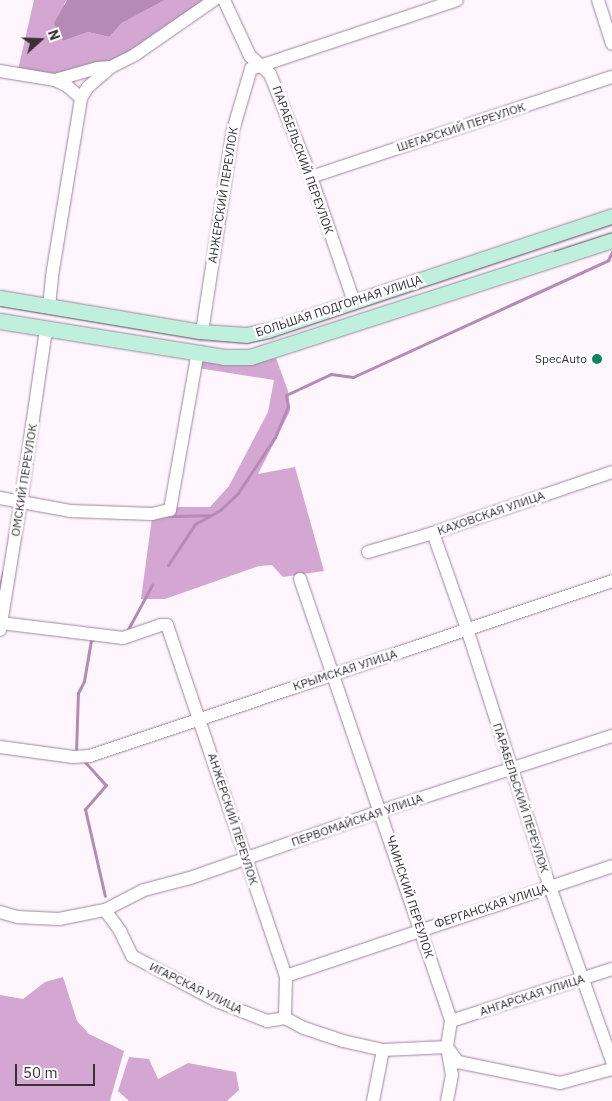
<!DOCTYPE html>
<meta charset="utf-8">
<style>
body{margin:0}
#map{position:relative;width:612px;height:1101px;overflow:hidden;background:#fef5fd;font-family:"IBM Plex Sans",sans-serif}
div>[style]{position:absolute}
.forest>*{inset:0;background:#d3a7d2}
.water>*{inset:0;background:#b58ab4}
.stream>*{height:3px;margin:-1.5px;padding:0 1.5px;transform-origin:1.5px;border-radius:1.5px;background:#b58ab4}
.roads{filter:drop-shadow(0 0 1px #9c879b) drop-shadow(0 0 1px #9c879b)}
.minor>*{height:12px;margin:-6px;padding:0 6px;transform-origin:6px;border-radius:6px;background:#fff}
.major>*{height:15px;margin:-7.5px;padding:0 7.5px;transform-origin:7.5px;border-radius:7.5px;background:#bff0dd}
.tram>*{height:1px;margin:-0.5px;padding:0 0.5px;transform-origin:0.5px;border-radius:0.5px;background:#8d848c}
.dots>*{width:14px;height:14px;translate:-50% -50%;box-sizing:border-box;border:2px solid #fff;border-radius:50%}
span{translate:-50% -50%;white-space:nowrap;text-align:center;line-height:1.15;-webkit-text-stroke:5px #fff;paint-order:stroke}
.street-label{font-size:12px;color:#393038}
.poi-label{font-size:12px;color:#393038}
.right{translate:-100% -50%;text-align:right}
.north{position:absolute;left:15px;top:15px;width:50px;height:50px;-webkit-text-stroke:4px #fff;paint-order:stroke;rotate:70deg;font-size:14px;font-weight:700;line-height:20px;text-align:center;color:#393038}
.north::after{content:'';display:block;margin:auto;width:18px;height:22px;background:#393038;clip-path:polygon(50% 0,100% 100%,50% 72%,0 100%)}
.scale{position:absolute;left:15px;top:1064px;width:80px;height:22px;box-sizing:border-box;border:2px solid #393038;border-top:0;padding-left:6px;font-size:15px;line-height:18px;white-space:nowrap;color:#393038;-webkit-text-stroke:4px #fff;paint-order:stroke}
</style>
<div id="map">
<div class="forest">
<div style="clip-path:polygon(34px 0,67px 0,64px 4px,63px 41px,88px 32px,109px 37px,122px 23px,165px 0,208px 0,132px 53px,111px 61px,54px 77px,18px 70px)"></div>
<div style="clip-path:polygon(201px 356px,252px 362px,276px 358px,288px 391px,290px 411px,258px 474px,295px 467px,324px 571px,283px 577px,272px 565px,259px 566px,165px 599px,141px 599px,152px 518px,178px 507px,210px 507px,229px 486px,268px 412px,274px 380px,198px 368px)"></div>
<div style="clip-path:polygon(63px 977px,77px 1021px,89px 1034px,124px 1051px,110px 1101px,0 1101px,0 995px,23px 999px,45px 982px)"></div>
<div style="clip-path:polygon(129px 1057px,149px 1059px,158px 1079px,188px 1063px,236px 1072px,239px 1090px,227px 1101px,129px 1101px,118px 1091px)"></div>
</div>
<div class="water">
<div style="clip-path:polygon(67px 0,165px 0,122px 23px,109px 37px,88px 32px,63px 41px,54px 23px)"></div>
</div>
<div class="stream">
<div style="left:170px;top:516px;width:39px;rotate:-1deg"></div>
<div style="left:168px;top:565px;width:49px;rotate:-56.6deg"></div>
<div style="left:195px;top:524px;width:29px;rotate:-29deg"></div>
<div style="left:220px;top:510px;width:25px;rotate:-43deg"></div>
<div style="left:238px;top:493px;width:67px;rotate:-56.5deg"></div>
<div style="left:275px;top:437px;width:33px;rotate:-67deg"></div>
<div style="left:288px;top:407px;width:12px;rotate:-99deg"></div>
<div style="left:286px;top:395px;width:50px;rotate:-25deg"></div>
<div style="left:331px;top:374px;width:22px;rotate:8deg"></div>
<div style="left:353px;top:377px;width:281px;rotate:-24.6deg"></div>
<div style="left:608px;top:260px;width:9px;rotate:-63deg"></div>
<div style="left:0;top:588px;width:16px;rotate:-79deg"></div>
<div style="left:126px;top:633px;width:55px;rotate:-61.6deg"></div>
<div style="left:76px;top:752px;width:59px;rotate:-88.1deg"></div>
<div style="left:78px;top:693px;width:13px;rotate:-63deg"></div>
<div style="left:84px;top:681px;width:42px;rotate:-80.3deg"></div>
<div style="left:91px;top:640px;width:2px"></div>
<div style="left:85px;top:762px;width:31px;rotate:48deg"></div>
<div style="left:106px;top:785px;width:32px;rotate:131deg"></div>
<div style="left:85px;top:809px;width:89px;rotate:77.1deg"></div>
</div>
<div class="roads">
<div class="minor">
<div style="left:224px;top:0;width:62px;rotate:65.1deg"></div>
<div style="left:250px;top:56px;width:27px;rotate:42deg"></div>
<div style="left:270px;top:74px;width:111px;rotate:68.3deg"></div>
<div style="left:311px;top:177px;width:132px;rotate:71deg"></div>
<div style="left:598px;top:0;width:46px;rotate:72.3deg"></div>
<div style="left:0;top:71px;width:56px;rotate:9.3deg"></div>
<div style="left:55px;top:80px;width:44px;rotate:-15.9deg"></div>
<div style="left:97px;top:68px;width:14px;rotate:-4deg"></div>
<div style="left:111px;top:67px;width:28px;rotate:-27deg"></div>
<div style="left:136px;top:54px;width:95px;rotate:-34.7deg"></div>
<div style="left:81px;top:98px;width:13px;rotate:-58deg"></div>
<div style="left:88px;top:87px;width:30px;rotate:-41deg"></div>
<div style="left:311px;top:177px;width:317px;rotate:-18.4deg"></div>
<div style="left:49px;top:306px;width:30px;rotate:-84deg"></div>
<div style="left:52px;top:276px;width:180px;rotate:-80.7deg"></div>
<div style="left:81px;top:98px;width:18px;rotate:-139deg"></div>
<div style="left:67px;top:86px;width:13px;rotate:-153deg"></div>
<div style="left:202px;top:332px;width:204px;rotate:-81.3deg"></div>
<div style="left:233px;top:130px;width:64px;rotate:-73.6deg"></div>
<div style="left:251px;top:69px;width:217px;rotate:-18.5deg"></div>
<div style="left:0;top:498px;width:71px;rotate:10.5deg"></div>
<div style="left:70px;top:511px;width:82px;rotate:2.1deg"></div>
<div style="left:152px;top:514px;width:18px;rotate:-13deg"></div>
<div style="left:170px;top:510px;width:160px;rotate:-80deg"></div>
<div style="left:433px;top:533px;width:102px;rotate:70.5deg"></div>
<div style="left:467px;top:629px;width:271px;rotate:72.2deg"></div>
<div style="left:550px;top:887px;width:185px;rotate:70.4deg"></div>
<div style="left:368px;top:552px;width:68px;rotate:-16.3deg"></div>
<div style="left:433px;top:533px;width:189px;rotate:-18.8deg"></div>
<div style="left:300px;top:579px;width:467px;rotate:71.1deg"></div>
<div style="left:451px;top:1021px;width:26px;rotate:99deg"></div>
<div style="left:447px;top:1047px;width:28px;rotate:80deg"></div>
<div style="left:452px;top:1075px;width:26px;rotate:101deg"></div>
<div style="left:1px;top:623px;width:123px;rotate:7deg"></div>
<div style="left:123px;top:638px;width:39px;rotate:-19deg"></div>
<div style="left:160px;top:625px;width:7px"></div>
<div style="left:167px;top:625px;width:371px;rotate:71.3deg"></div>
<div style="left:286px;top:976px;width:42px;rotate:91.4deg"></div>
<div style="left:0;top:630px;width:131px;rotate:-80.8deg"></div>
<div style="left:21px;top:501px;width:174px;rotate:-81.7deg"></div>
<div style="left:0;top:747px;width:74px;rotate:7.8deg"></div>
<div style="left:73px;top:757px;width:17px;rotate:-3deg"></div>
<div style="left:90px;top:756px;width:551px;rotate:-18.53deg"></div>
<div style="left:105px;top:910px;width:44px;rotate:-27.1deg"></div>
<div style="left:144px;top:890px;width:48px;rotate:-14.6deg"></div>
<div style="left:190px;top:878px;width:202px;rotate:-19.3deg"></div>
<div style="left:381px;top:811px;width:243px;rotate:-18deg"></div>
<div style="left:0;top:912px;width:18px;rotate:16deg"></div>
<div style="left:17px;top:917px;width:42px;rotate:2.7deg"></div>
<div style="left:59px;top:919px;width:47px;rotate:-11.1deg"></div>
<div style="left:105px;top:910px;width:26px;rotate:54deg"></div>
<div style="left:120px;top:931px;width:28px;rotate:64deg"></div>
<div style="left:132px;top:956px;width:98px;rotate:27.9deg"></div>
<div style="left:219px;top:1002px;width:52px;rotate:21.6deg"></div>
<div style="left:267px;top:1021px;width:18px;rotate:-9deg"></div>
<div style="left:285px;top:1018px;width:21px;rotate:28deg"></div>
<div style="left:304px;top:1028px;width:41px;rotate:18.4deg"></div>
<div style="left:343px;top:1041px;width:41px;rotate:12.7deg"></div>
<div style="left:383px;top:1050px;width:64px;rotate:-2.7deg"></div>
<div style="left:447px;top:1047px;width:19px;rotate:54deg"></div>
<div style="left:458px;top:1062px;width:104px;rotate:11.6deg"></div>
<div style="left:560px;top:1083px;width:54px;rotate:-15.1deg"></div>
<div style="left:286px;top:976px;width:344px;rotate:-18.6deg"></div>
<div style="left:451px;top:1021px;width:169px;rotate:-17.9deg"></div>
<div style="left:373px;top:1101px;width:52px;rotate:-78.9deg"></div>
</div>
<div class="major">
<div style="left:0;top:298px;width:205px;rotate:9.6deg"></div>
<div style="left:202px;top:332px;width:44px;rotate:3.9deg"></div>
<div style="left:246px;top:335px;width:25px;rotate:-12deg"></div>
<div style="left:270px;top:330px;width:360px;rotate:-18.4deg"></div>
<div style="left:0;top:321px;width:227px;rotate:9.1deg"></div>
<div style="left:224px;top:357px;width:26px"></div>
<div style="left:250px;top:357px;width:380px;rotate:-17.9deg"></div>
</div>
</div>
<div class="tram">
<div style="left:554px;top:251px;width:61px;rotate:-18.1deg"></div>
<div style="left:0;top:306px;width:203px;rotate:9.4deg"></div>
<div style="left:200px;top:339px;width:47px;rotate:4.9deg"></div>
<div style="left:247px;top:343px;width:26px;rotate:-13deg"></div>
<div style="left:272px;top:337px;width:358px;rotate:-18.4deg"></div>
</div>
<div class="dots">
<div style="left:597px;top:359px;background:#0a8464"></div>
</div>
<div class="street-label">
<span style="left:461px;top:127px;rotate:-18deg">ШЕГАРСКИЙ ПЕРЕУЛОК</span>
<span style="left:303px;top:160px;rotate:70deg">ПАРАБЕЛЬСКИЙ ПЕРЕУЛОК</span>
<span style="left:223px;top:195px;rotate:-81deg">АНЖЕРСКИЙ ПЕРЕУЛОК</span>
<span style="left:339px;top:306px;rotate:-18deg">БОЛЬШАЯ ПОДГОРНАЯ УЛИЦА</span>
<span style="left:24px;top:480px;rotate:-81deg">ОМСКИЙ ПЕРЕУЛОК</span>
<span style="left:491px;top:513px;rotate:-19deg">КАХОВСКАЯ УЛИЦА</span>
<span style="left:345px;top:670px;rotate:-18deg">КРЫМСКАЯ УЛИЦА</span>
<span style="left:521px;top:798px;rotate:72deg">ПАРАБЕЛЬСКИЙ ПЕРЕУЛОК</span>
<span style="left:233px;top:819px;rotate:72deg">АНЖЕРСКИЙ ПЕРЕУЛОК</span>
<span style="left:357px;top:820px;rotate:-19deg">ПЕРВОМАЙСКАЯ УЛИЦА</span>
<span style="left:410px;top:897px;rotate:72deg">ЧАИНСКИЙ ПЕРЕУЛОК</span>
<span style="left:491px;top:906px;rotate:-18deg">ФЕРГАНСКАЯ УЛИЦА</span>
<span style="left:196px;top:988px;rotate:26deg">ИГАРСКАЯ УЛИЦА</span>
<span style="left:532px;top:995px;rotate:-18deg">АНГАРСКАЯ УЛИЦА</span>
</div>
<div class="poi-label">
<span class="right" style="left:587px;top:359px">SpecAuto</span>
</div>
<div class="north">N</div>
<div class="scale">50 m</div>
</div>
